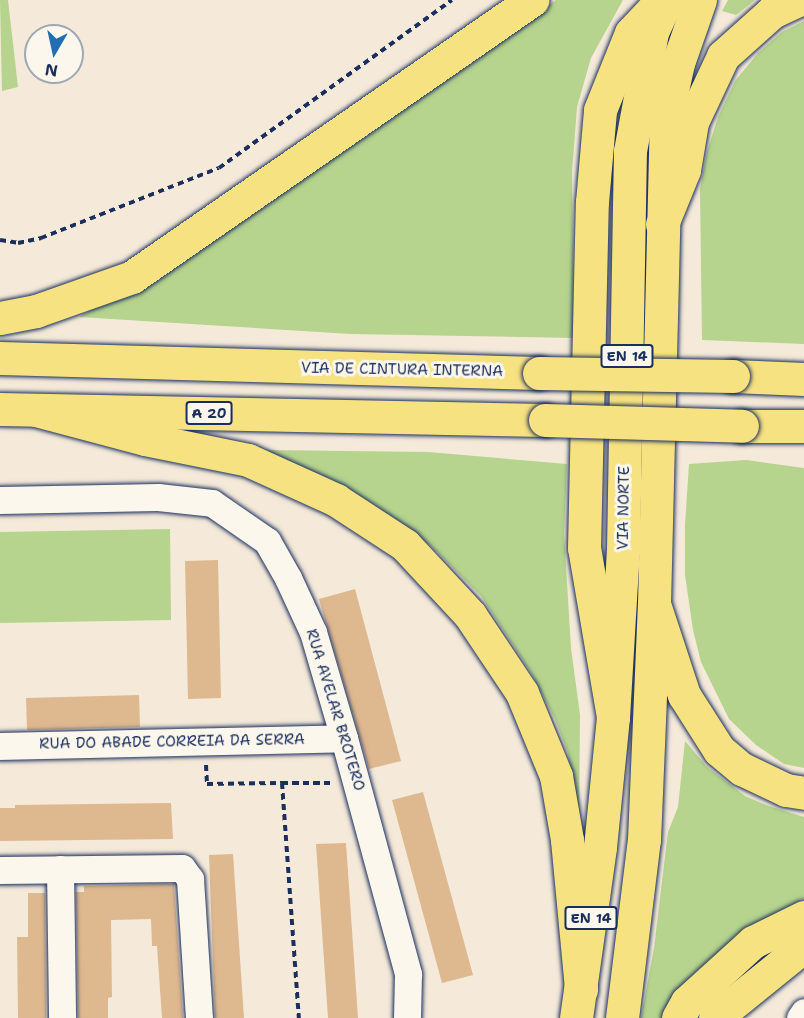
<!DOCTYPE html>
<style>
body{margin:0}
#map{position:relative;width:804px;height:1018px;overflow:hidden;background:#f5ead9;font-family:"Shantell Sans",sans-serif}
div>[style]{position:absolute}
.green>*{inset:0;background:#b6d48d}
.building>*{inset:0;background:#deb88f}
.path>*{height:4px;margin-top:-2px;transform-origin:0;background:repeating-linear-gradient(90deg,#1b2f5e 0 6px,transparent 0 10.5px)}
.roads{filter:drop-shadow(0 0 2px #1b2f5e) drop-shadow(0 0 2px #1b2f5e)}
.minor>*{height:27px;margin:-13.5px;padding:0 13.5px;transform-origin:13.5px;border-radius:13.5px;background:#fbf7ec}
.trunk>*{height:33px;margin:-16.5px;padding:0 16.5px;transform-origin:16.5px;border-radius:16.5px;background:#f7e281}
.motorway>*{height:33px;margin:-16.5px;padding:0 16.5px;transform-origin:16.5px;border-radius:16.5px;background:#f7e281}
.bridges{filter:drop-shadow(0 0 2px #1b2f5e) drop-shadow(0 0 2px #1b2f5e)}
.motorway-bridge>*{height:33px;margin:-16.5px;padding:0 16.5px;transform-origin:16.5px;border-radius:16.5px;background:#f7e281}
span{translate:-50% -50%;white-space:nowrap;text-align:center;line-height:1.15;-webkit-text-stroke:6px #fbf7ec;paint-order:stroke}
.shield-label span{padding:2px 4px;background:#fbf7ec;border:2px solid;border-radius:4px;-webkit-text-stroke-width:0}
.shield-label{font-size:14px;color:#1b2f5e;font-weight:700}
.street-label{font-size:15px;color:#1b2f5e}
.north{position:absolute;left:24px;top:24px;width:60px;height:60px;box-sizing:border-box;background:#fbf7ec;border:2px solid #a1a7b3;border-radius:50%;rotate:189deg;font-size:16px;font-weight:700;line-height:24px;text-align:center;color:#1b2f5e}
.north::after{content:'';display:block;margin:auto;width:21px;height:27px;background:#1f6fb2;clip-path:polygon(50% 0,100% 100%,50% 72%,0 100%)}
</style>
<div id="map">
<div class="green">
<div style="clip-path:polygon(0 0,8px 0,18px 87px,2px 91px)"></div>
<div style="clip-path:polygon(556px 0,623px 0,591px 58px,577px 107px,572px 172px,574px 338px,351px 334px,79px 317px,189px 253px)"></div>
<div style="clip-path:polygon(728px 0,755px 0,736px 15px,722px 11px)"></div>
<div style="clip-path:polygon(804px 21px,804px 344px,702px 340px,700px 189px,707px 152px,718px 117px,735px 81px,758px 53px,782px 32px)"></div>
<div style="clip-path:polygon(268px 450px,428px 452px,567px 464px,564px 534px,571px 648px,580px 715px,579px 823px,568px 753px,555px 719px,532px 674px,481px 596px,431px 546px,370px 502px,331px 479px,268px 454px)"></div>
<div style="clip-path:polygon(746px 460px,804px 468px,804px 768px,784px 764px,756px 745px,729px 719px,701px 662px,693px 630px,685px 575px,685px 525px,689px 464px)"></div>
<div style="clip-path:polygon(170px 529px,171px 620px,0 623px,0 532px)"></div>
<div style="clip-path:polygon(685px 741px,707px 767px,745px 796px,766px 805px,804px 817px,804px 898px,775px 918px,662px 1018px,641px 1018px,654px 948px,668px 832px,678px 807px)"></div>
</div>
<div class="building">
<div style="clip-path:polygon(218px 560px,221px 698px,188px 699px,185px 561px)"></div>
<div style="clip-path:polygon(355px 589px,401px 761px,369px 769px,319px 599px)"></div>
<div style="clip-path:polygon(139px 695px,140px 727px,27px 730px,26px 698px)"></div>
<div style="clip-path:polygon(423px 792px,473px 975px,442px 983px,392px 800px)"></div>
<div style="clip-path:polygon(171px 803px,173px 839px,0 841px,0 808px,15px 808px,15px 805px)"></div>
<div style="clip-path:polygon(346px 843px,358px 1018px,328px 1018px,316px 844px)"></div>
<div style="clip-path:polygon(233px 854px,244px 1018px,215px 1018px,209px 855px)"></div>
<div style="clip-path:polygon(174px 884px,183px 1018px,162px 1018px,157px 946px,152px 946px,151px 919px,111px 920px,112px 997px,108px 998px,108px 1018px,78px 1018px,76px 892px,84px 892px,84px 886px)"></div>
<div style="clip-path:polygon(28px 893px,45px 893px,46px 1018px,18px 1018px,17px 937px,28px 937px)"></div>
</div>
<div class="path">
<div style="left:0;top:240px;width:18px;rotate:9deg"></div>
<div style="left:18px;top:243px;width:24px;rotate:-12deg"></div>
<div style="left:41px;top:238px;width:191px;rotate:-21.5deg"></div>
<div style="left:219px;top:168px;width:287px;rotate:-35.8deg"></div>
<div style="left:206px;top:765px;width:19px;rotate:87deg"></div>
<div style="left:207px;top:784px;width:75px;rotate:-0.8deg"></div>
<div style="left:282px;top:783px;width:236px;rotate:85.9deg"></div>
<div style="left:282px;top:783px;width:50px"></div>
</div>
<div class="roads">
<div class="minor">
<div style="left:0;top:500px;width:158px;rotate:-1.1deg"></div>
<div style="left:158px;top:497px;width:54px;rotate:6.3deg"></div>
<div style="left:212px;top:503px;width:67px;rotate:34.6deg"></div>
<div style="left:267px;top:541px;width:43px;rotate:60.4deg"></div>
<div style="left:288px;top:578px;width:60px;rotate:65.2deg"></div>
<div style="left:313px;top:632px;width:110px;rotate:73.7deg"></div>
<div style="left:344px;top:738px;width:245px;rotate:74.8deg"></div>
<div style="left:408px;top:974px;width:44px;rotate:91.3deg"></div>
<div style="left:0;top:746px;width:344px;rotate:-1.3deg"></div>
<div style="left:60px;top:869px;width:149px;rotate:89.2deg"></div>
<div style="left:0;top:870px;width:182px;rotate:-0.6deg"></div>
<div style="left:182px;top:868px;width:14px;rotate:54deg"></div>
<div style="left:190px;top:879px;width:139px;rotate:86.3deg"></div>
<div style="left:800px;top:1018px;width:7px;rotate:-56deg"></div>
</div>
<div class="trunk">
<div style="left:576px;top:1018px;width:173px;rotate:-82deg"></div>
<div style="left:600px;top:847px;width:131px;rotate:-84.3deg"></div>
<div style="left:613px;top:717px;width:167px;rotate:-86.6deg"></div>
<div style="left:623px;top:550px;width:399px;rotate:-89deg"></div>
<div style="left:630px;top:151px;width:121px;rotate:-79.5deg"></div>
<div style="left:652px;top:32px;width:35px;rotate:-65deg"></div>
<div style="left:622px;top:1018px;width:179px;rotate:-83deg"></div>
<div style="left:644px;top:840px;width:236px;rotate:-87.6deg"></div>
<div style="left:654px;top:604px;width:486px;rotate:-88.6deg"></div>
<div style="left:666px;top:118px;width:56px;rotate:-77.7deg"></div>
<div style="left:678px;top:63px;width:67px;rotate:-70.8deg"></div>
</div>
<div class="motorway">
<div style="left:662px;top:224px;width:58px;rotate:-67.8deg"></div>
<div style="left:684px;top:170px;width:49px;rotate:-80.5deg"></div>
<div style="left:692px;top:122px;width:73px;rotate:-64.8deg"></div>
<div style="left:723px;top:56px;width:66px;rotate:-41.9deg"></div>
<div style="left:772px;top:12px;width:29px;rotate:-25deg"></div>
<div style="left:0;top:318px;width:37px;rotate:-11deg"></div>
<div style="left:36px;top:311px;width:102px;rotate:-19.5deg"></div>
<div style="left:132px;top:277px;width:487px;rotate:-34.7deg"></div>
<div style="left:0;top:358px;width:539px;rotate:1.59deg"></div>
<div style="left:733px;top:376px;width:71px;rotate:2.4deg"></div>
<div style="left:0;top:409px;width:545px;rotate:1.16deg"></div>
<div style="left:36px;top:410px;width:113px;rotate:14.9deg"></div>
<div style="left:145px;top:439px;width:105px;rotate:11.5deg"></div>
<div style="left:248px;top:460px;width:97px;rotate:24.4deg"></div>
<div style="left:336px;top:500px;width:82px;rotate:33.1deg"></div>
<div style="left:405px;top:545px;width:96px;rotate:47.1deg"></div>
<div style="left:470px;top:615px;width:94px;rotate:56.3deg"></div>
<div style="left:522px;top:693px;width:90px;rotate:67.7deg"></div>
<div style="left:556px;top:776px;width:65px;rotate:80.2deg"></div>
<div style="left:567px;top:840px;width:150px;rotate:84.6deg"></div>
<div style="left:742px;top:426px;width:62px"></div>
<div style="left:654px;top:604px;width:96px;rotate:71.8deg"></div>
<div style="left:684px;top:695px;width:65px;rotate:57.5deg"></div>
<div style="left:719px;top:750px;width:30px;rotate:40deg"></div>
<div style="left:742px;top:769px;width:49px;rotate:25.5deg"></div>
<div style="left:786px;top:790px;width:18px;rotate:9deg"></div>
<div style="left:613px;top:717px;width:171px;rotate:-99.7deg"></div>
<div style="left:584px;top:548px;width:346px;rotate:-88.7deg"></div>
<div style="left:592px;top:202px;width:92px;rotate:-85deg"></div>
<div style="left:600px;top:110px;width:83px;rotate:-68.1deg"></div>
<div style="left:631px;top:33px;width:45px;rotate:-46.8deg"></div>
<div style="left:678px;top:1018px;width:18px;rotate:-61deg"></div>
<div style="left:687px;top:1002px;width:89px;rotate:-42.3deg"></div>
<div style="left:753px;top:942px;width:57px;rotate:-26.1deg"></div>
<div style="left:715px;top:1018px;width:114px;rotate:-39deg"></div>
</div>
</div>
<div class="bridges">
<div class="motorway-bridge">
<div style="left:539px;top:373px;width:194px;rotate:0.9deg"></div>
<div style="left:545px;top:420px;width:197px;rotate:1.7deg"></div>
</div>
</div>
<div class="shield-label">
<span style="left:627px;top:356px">EN 14</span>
<span style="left:209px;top:413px">A 20</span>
<span style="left:591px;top:918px">EN 14</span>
</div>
<div class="street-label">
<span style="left:402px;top:370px;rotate:1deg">VIA DE CINTURA INTERNA</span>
<span style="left:624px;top:508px;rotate:-89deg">VIA NORTE</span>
<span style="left:335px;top:710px;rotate:73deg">RUA AVELAR BROTERO</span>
<span style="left:172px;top:742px;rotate:-1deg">RUA DO ABADE CORREIA DA SERRA</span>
</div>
<div class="north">N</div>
</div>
